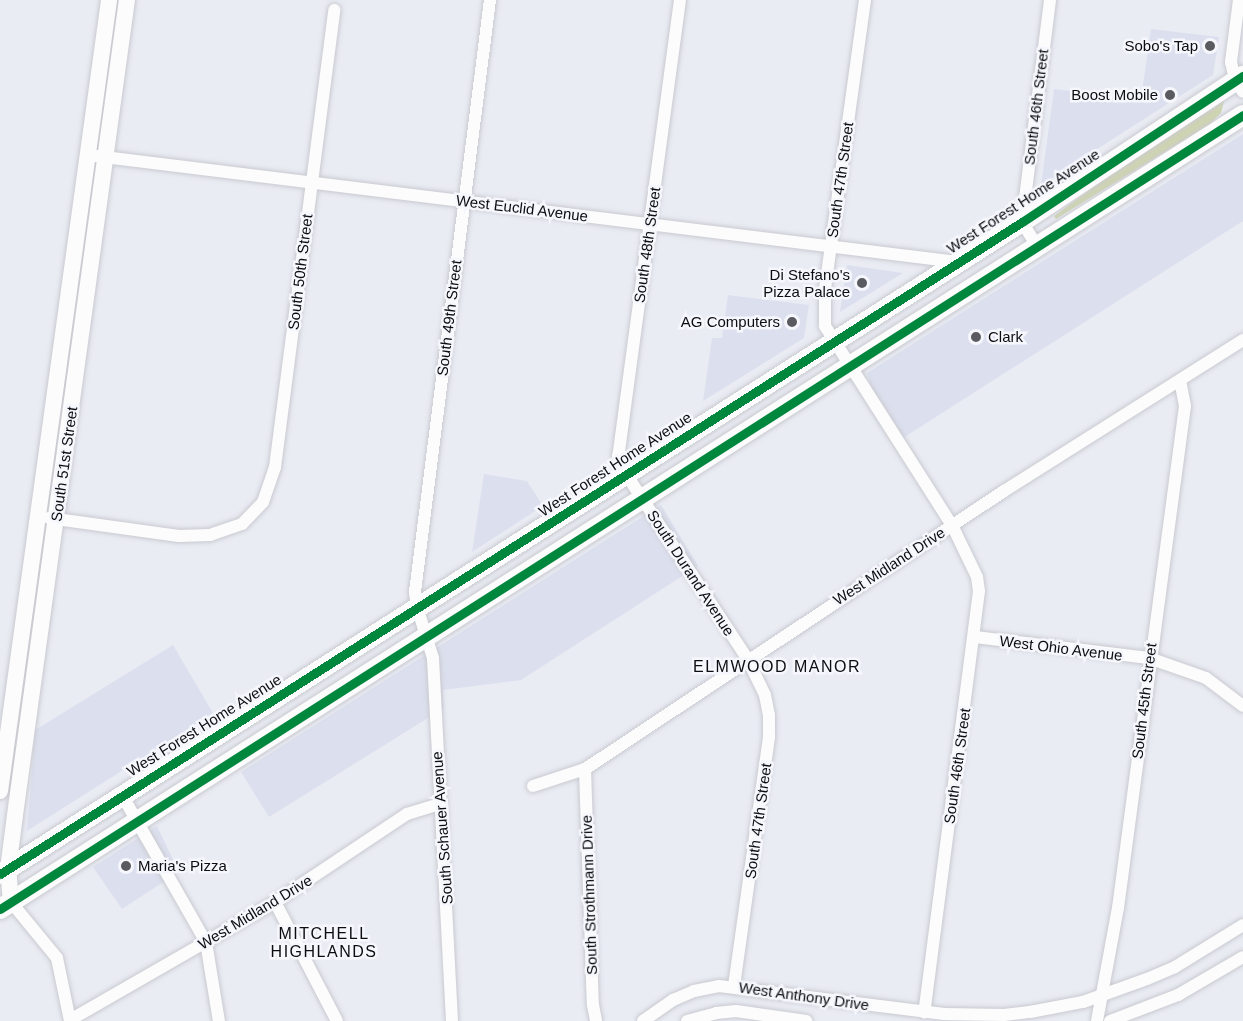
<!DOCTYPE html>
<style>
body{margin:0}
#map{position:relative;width:1243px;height:1021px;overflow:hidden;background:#eaecf4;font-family:Helvetica,sans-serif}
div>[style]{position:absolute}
.built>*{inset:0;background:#dce0ee}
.green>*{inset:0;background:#cfd4b1}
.roads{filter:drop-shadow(0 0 2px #c9cad0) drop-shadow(0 0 2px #c9cad0)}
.minor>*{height:12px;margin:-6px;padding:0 6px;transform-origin:6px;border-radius:6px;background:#fcfcfd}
.tertiary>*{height:16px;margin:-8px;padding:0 8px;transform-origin:8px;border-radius:8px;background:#fcfcfd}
.primary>*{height:20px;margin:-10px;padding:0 10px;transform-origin:10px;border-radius:10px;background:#fcfcfd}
.cycleway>*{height:9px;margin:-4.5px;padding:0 4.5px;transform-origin:4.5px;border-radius:4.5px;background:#00873e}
.dots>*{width:16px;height:16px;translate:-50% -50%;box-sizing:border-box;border:3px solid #f6f7fd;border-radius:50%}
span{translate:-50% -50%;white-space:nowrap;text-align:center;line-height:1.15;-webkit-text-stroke:5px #f6f7fd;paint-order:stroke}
.poi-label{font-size:15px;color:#0c0d11}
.right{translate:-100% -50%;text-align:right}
.left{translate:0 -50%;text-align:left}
.street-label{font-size:15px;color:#0c0d11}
.neighbourhood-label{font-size:16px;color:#0c0d11;letter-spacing:1.5px}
</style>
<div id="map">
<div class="built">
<div style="clip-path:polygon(1151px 29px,1219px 37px,1213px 75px,1041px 185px,1054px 89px,1141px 99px)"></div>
<div style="clip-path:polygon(1243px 134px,1243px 221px,903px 438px,871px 387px,867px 373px)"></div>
<div style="clip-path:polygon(847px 265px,903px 273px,840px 312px)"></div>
<div style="clip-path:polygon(728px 295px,809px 305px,804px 338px,703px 401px,712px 338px,722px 338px)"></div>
<div style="clip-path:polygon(484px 474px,527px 481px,543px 506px,472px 552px)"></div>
<div style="clip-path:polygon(661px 505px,698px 566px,521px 680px,443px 690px,444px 708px,269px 817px,241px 772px)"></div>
<div style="clip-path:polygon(173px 645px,213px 713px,27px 831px,35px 730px)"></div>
<div style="clip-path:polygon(157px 826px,179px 872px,122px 909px,93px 867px)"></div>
</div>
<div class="green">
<div style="clip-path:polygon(1224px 101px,1221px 113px,1210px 124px,1056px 219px,1054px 216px,1113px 173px)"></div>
</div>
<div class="roads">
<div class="minor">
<div style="left:680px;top:0;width:460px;rotate:97.7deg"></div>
<div style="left:618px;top:456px;width:20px;rotate:66deg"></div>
<div style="left:626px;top:474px;width:222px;rotate:56.7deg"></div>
<div style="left:748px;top:660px;width:39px;rotate:64deg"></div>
<div style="left:765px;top:695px;width:20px;rotate:79deg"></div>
<div style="left:769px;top:715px;width:22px;rotate:90deg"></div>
<div style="left:769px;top:737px;width:251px;rotate:98deg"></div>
<div style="left:865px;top:0;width:293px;rotate:97.9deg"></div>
<div style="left:825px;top:290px;width:36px;rotate:90deg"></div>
<div style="left:825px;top:326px;width:236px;rotate:57.5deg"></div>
<div style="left:952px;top:525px;width:58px;rotate:64.3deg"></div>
<div style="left:977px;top:577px;width:14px;rotate:82deg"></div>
<div style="left:979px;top:591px;width:425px;rotate:97.4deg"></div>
<div style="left:1239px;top:0;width:63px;rotate:97.4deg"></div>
<div style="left:1231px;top:62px;width:18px;rotate:77deg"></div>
<div style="left:1235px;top:80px;width:14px;rotate:56deg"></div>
<div style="left:88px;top:155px;width:876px;rotate:7.02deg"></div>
<div style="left:1037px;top:246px;width:28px;rotate:-122deg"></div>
<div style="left:1022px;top:222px;width:224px;rotate:-82.8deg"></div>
<div style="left:49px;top:518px;width:131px;rotate:7.9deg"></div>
<div style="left:179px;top:536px;width:31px;rotate:-2deg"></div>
<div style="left:210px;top:535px;width:34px;rotate:-19deg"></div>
<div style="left:242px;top:524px;width:30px;rotate:-46deg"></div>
<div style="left:263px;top:502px;width:37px;rotate:-71deg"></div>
<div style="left:275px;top:467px;width:461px;rotate:-82.6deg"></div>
<div style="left:975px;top:637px;width:175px;rotate:6.9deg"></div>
<div style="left:1149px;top:658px;width:60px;rotate:19.3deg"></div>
<div style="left:1206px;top:678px;width:46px;rotate:37.1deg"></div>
<div style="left:585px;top:769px;width:236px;rotate:88.1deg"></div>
<div style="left:593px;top:1005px;width:16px;rotate:79deg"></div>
<div style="left:533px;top:786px;width:55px;rotate:-18.1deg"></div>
<div style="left:585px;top:769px;width:503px;rotate:-33.56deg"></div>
<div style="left:1004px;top:491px;width:283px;rotate:-32.3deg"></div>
<div style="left:122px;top:795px;width:169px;rotate:60.3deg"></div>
<div style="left:206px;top:942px;width:80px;rotate:80.7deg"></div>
<div style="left:11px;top:902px;width:72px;rotate:50.6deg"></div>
<div style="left:57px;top:958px;width:64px;rotate:78.3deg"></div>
<div style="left:275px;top:902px;width:134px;rotate:62.5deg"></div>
<div style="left:70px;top:1020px;width:237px;rotate:-29.9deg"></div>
<div style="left:275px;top:902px;width:159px;rotate:-33.7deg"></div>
<div style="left:407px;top:814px;width:34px;rotate:-17deg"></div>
<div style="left:452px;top:1021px;width:363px;rotate:-93deg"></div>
<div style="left:433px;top:658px;width:53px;rotate:-107.4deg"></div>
<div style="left:417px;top:607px;width:15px;rotate:-98deg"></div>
<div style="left:415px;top:592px;width:597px;rotate:-82.78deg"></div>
<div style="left:643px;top:1021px;width:37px;rotate:-35deg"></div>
<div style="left:673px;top:1000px;width:23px;rotate:-23deg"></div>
<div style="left:694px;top:991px;width:25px;rotate:-11deg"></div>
<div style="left:719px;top:986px;width:227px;rotate:7.1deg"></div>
<div style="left:944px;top:1014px;width:60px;rotate:1deg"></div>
<div style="left:1004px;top:1015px;width:26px;rotate:-7deg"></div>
<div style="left:1030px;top:1012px;width:54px;rotate:-10.7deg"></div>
<div style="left:1083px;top:1002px;width:68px;rotate:-19.8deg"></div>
<div style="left:1147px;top:979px;width:30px;rotate:-23deg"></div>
<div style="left:1175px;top:967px;width:80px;rotate:-31.7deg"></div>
<div style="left:687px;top:1021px;width:30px;rotate:-15deg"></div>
<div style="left:716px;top:1013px;width:20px;rotate:-6deg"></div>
<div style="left:736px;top:1011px;width:71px;rotate:8.1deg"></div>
<div style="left:1097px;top:1021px;width:115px;rotate:-79.5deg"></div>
<div style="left:1118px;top:908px;width:506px;rotate:-82.4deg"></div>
<div style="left:1185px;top:406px;width:26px;rotate:-101deg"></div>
<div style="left:1110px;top:1021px;width:73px;rotate:-20.9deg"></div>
<div style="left:1178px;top:995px;width:75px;rotate:-30.3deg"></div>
</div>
<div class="tertiary">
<div style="left:0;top:791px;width:798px;rotate:-82.15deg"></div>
<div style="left:11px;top:902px;width:33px;rotate:-95deg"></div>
<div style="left:8px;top:869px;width:54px;rotate:-82.6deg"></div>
<div style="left:15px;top:815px;width:823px;rotate:-82.18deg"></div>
</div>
<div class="primary">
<div style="left:0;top:874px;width:1212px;rotate:-32.54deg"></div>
<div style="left:1022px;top:222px;width:265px;rotate:-33.5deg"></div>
<div style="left:0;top:909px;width:1475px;rotate:-32.57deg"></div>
</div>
</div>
<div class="cycleway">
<div style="left:0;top:874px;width:1212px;rotate:-32.54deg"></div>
<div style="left:1022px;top:222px;width:265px;rotate:-33.5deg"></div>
<div style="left:0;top:909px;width:1475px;rotate:-32.57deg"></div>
</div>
<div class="dots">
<div style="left:1210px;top:46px;background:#5a5b60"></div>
<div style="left:1170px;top:95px;background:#5a5b60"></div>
<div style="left:862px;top:283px;background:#5a5b60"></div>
<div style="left:792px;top:322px;background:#5a5b60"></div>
<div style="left:976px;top:337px;background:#5a5b60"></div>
<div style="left:126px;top:866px;background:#5a5b60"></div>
</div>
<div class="poi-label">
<span class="right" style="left:1198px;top:46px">Sobo's Tap</span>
<span class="right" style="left:1158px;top:95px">Boost Mobile</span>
<span class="right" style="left:850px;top:283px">Di Stefano's<br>Pizza Palace</span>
<span class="right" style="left:780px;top:322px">AG Computers</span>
<span class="left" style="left:988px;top:337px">Clark</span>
<span class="left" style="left:138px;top:866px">Maria's Pizza</span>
</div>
<div class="street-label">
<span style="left:1036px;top:107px;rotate:-83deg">South 46th Street</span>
<span style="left:840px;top:180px;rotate:-82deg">South 47th Street</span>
<span style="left:1023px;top:201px;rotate:-33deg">West Forest Home Avenue</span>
<span style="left:522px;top:208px;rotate:7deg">West Euclid Avenue</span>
<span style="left:647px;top:245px;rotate:-82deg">South 48th Street</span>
<span style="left:300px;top:272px;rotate:-83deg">South 50th Street</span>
<span style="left:449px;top:318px;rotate:-83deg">South 49th Street</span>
<span style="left:64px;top:464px;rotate:-82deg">South 51st Street</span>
<span style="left:615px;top:464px;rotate:-33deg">West Forest Home Avenue</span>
<span style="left:889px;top:566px;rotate:-33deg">West Midland Drive</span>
<span style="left:691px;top:573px;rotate:57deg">South Durand Avenue</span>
<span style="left:1061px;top:648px;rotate:7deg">West Ohio Avenue</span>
<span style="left:1144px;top:701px;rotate:-83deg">South 45th Street</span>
<span style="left:204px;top:725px;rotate:-32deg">West Forest Home Avenue</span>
<span style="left:957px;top:766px;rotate:-82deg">South 46th Street</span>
<span style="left:758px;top:821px;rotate:-82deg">South 47th Street</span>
<span style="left:442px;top:828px;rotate:-94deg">South Schauer Avenue</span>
<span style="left:589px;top:895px;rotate:-92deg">South Strothmann Drive</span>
<span style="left:255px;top:912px;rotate:-31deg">West Midland Drive</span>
<span style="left:804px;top:996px;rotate:8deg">West Anthony Drive</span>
</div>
<div class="neighbourhood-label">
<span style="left:777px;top:667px">ELMWOOD MANOR</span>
<span style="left:324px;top:943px">MITCHELL<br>HIGHLANDS</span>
</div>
</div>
